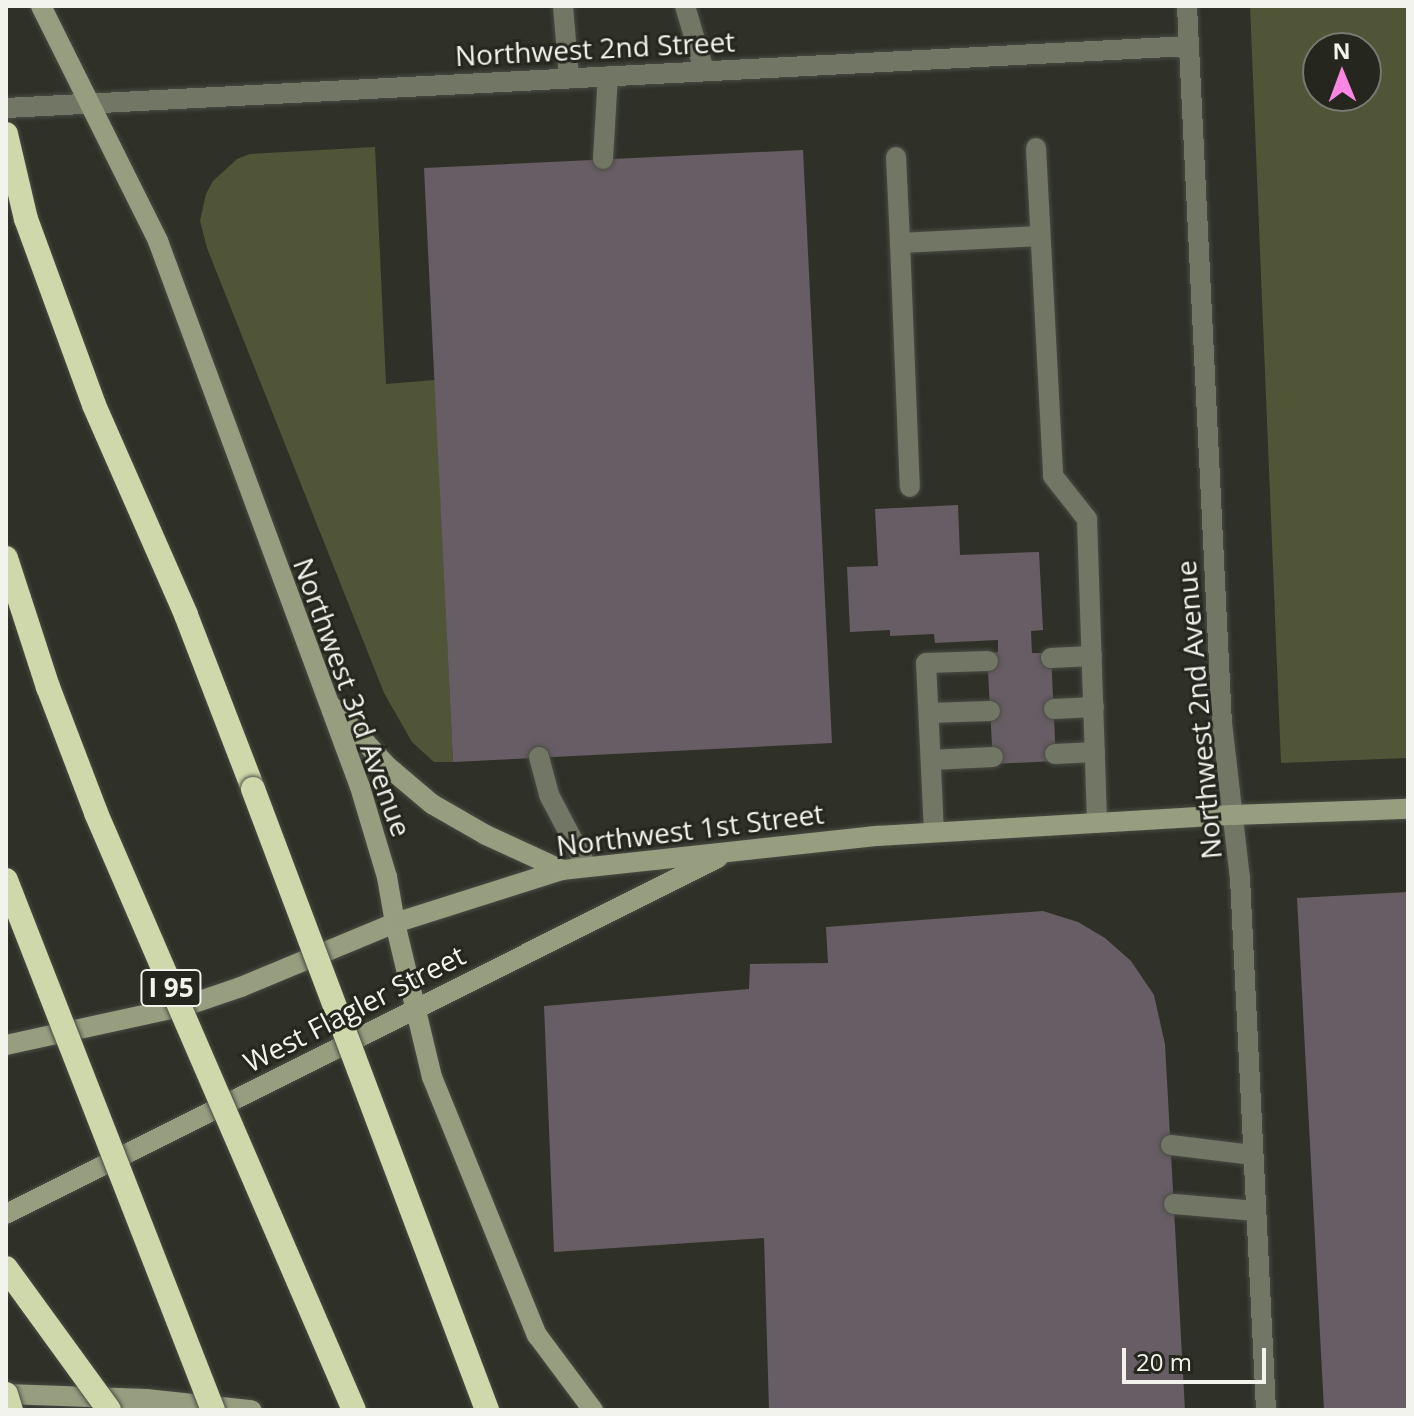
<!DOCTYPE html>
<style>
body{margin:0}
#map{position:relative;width:1414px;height:1416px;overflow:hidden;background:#2f3128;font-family:"Open Sans",sans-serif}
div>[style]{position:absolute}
.green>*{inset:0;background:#4f5536}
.building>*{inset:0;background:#675d64}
.roads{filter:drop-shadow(0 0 2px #4a4c44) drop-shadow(0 0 2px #4a4c44)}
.service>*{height:20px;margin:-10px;padding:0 10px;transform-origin:10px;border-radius:10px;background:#727664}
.tertiary>*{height:20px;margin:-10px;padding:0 10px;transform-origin:10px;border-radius:10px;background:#727664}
.secondary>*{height:20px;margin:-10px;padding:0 10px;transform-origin:10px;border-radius:10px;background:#979e80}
.motorway>*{height:24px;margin:-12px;padding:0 12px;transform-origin:12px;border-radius:12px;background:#ced8aa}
.bridges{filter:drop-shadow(0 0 2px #4a4c44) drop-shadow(0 0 2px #4a4c44)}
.motorway-bridge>*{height:24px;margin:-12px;padding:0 12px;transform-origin:12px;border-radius:12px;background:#ced8aa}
span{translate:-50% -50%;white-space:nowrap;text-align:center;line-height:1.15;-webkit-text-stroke:6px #25271e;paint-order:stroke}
.shield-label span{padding:2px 6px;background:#25271e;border:2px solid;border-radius:6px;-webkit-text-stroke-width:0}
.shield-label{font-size:26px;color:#f2f3ed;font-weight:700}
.street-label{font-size:28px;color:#f2f3ed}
.frame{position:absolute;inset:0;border:8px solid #f2f3ed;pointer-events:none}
.north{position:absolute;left:1302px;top:32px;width:80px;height:80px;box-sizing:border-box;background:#25271e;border:2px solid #777971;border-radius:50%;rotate:359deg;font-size:22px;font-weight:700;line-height:32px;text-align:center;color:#f2f3ed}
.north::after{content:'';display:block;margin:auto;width:28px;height:36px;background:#fc86e3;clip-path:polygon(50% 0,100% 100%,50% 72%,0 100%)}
.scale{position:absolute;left:1122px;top:1348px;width:144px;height:36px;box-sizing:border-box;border:4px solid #f2f3ed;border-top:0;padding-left:10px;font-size:24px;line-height:28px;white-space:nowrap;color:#f2f3ed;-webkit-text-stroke:6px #25271e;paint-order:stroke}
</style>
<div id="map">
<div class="green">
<div style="clip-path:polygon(evenodd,1250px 6px,1408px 6px,1408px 758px,1281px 763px,1250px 6px,1318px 48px,1366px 48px,1366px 96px,1318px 96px,1318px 48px)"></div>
<div style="clip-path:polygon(375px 147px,386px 384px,435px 380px,453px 762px,434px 762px,412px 742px,384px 693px,207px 248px,200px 221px,206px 194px,213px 181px,237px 159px,250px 154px)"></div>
</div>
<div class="building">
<div style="clip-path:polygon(803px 150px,832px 743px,453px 762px,424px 168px)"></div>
<div style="clip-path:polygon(958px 505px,960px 555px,1039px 552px,1043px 630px,1031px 631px,1032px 653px,1051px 653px,1056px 761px,993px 764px,987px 653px,998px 652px,998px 640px,935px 643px,934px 634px,890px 636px,890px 630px,850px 632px,847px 567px,878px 566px,875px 509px)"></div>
<div style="clip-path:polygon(1408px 892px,1408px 1410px,1324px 1410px,1297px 898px)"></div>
<div style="clip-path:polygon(1043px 911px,1078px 922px,1105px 938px,1131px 961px,1154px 995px,1165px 1044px,1185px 1410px,769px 1410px,764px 1238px,554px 1252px,544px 1006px,749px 989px,750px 964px,828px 963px,826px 927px)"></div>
</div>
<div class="roads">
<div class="service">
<div style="left:563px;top:6px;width:71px;rotate:85.2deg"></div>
<div style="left:685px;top:6px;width:67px;rotate:73.5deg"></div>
<div style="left:1036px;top:148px;width:328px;rotate:87deg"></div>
<div style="left:1053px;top:476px;width:55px;rotate:51.7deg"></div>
<div style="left:1087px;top:519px;width:304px;rotate:88.1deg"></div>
<div style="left:896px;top:157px;width:86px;rotate:87.3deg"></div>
<div style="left:900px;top:243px;width:140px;rotate:-2.9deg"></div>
<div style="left:603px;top:159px;width:83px;rotate:-86.6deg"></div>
<div style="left:900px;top:243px;width:244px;rotate:87.7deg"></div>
<div style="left:1051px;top:658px;width:41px;rotate:-2.8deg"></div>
<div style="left:1054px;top:709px;width:40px;rotate:-2.9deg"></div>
<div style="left:929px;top:713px;width:61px;rotate:-1.9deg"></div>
<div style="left:1055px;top:754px;width:40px;rotate:-2.9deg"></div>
<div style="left:539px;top:757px;width:39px;rotate:75deg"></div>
<div style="left:549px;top:795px;width:81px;rotate:62.2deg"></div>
<div style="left:931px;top:760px;width:62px;rotate:-2.8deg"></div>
<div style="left:934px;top:832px;width:169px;rotate:-92.7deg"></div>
<div style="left:926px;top:663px;width:62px;rotate:-1.8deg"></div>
<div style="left:1171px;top:1145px;width:83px;rotate:7deg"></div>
<div style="left:1174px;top:1204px;width:82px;rotate:4.9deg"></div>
</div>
<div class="tertiary">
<div style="left:1187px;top:6px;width:718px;rotate:87.21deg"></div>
<div style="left:1222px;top:723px;width:156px;rotate:83.4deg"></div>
<div style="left:1240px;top:878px;width:533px;rotate:87.2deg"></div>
<div style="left:6px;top:108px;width:1184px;rotate:-3deg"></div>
</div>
<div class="secondary">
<div style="left:41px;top:6px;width:263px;rotate:63.5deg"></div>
<div style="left:158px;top:241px;width:582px;rotate:69.7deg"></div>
<div style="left:360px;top:787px;width:94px;rotate:73.3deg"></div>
<div style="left:387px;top:877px;width:47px;rotate:80.1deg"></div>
<div style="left:395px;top:923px;width:158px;rotate:76.5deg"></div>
<div style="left:432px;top:1077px;width:279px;rotate:67.9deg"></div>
<div style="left:537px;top:1335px;width:94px;rotate:53.3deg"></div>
<div style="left:334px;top:708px;width:79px;rotate:47.6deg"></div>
<div style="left:387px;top:766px;width:59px;rotate:40.2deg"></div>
<div style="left:432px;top:804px;width:62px;rotate:29.9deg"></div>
<div style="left:486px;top:835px;width:84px;rotate:24.7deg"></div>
<div style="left:6px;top:1045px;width:183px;rotate:-12.3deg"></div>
<div style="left:185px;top:1006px;width:59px;rotate:-18.7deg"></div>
<div style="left:241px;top:987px;width:167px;rotate:-22.6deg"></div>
<div style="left:395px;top:923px;width:175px;rotate:-17.6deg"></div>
<div style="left:562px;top:870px;width:317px;rotate:-6.2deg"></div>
<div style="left:877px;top:836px;width:356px;rotate:-3.4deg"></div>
<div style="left:1232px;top:815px;width:176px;rotate:-2deg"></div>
<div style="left:6px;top:1214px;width:796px;rotate:-26.57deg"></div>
<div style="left:6px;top:1394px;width:140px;rotate:2deg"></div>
<div style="left:146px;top:1399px;width:106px;rotate:6deg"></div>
</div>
<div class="motorway">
<div style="left:6px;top:134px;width:87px;rotate:76.8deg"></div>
<div style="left:26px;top:219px;width:198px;rotate:69.9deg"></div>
<div style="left:94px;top:405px;width:229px;rotate:66.3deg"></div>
<div style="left:186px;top:615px;width:186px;rotate:68.9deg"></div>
</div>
</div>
<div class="bridges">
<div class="motorway-bridge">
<div style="left:6px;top:558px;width:136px;rotate:72deg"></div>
<div style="left:48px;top:687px;width:135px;rotate:69.1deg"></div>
<div style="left:96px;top:813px;width:650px;rotate:66.63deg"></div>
<div style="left:253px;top:789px;width:664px;rotate:69.35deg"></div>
<div style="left:6px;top:880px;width:569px;rotate:68.67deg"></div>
<div style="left:6px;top:1268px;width:175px;rotate:54deg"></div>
<div style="left:6px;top:1394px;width:17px;rotate:73deg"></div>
</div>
</div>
<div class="shield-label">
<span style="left:171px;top:988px">I 95</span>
</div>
<div class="street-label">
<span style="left:595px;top:48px;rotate:-3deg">Northwest 2nd Street</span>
<span style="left:353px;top:697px;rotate:70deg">Northwest 3rd Avenue</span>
<span style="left:1198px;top:710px;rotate:-95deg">Northwest 2nd Avenue</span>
<span style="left:690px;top:829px;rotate:-7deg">Northwest 1st Street</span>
<span style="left:354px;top:1008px;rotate:-27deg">West Flagler Street</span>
</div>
<div class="frame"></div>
<div class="north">N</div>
<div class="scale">20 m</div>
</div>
